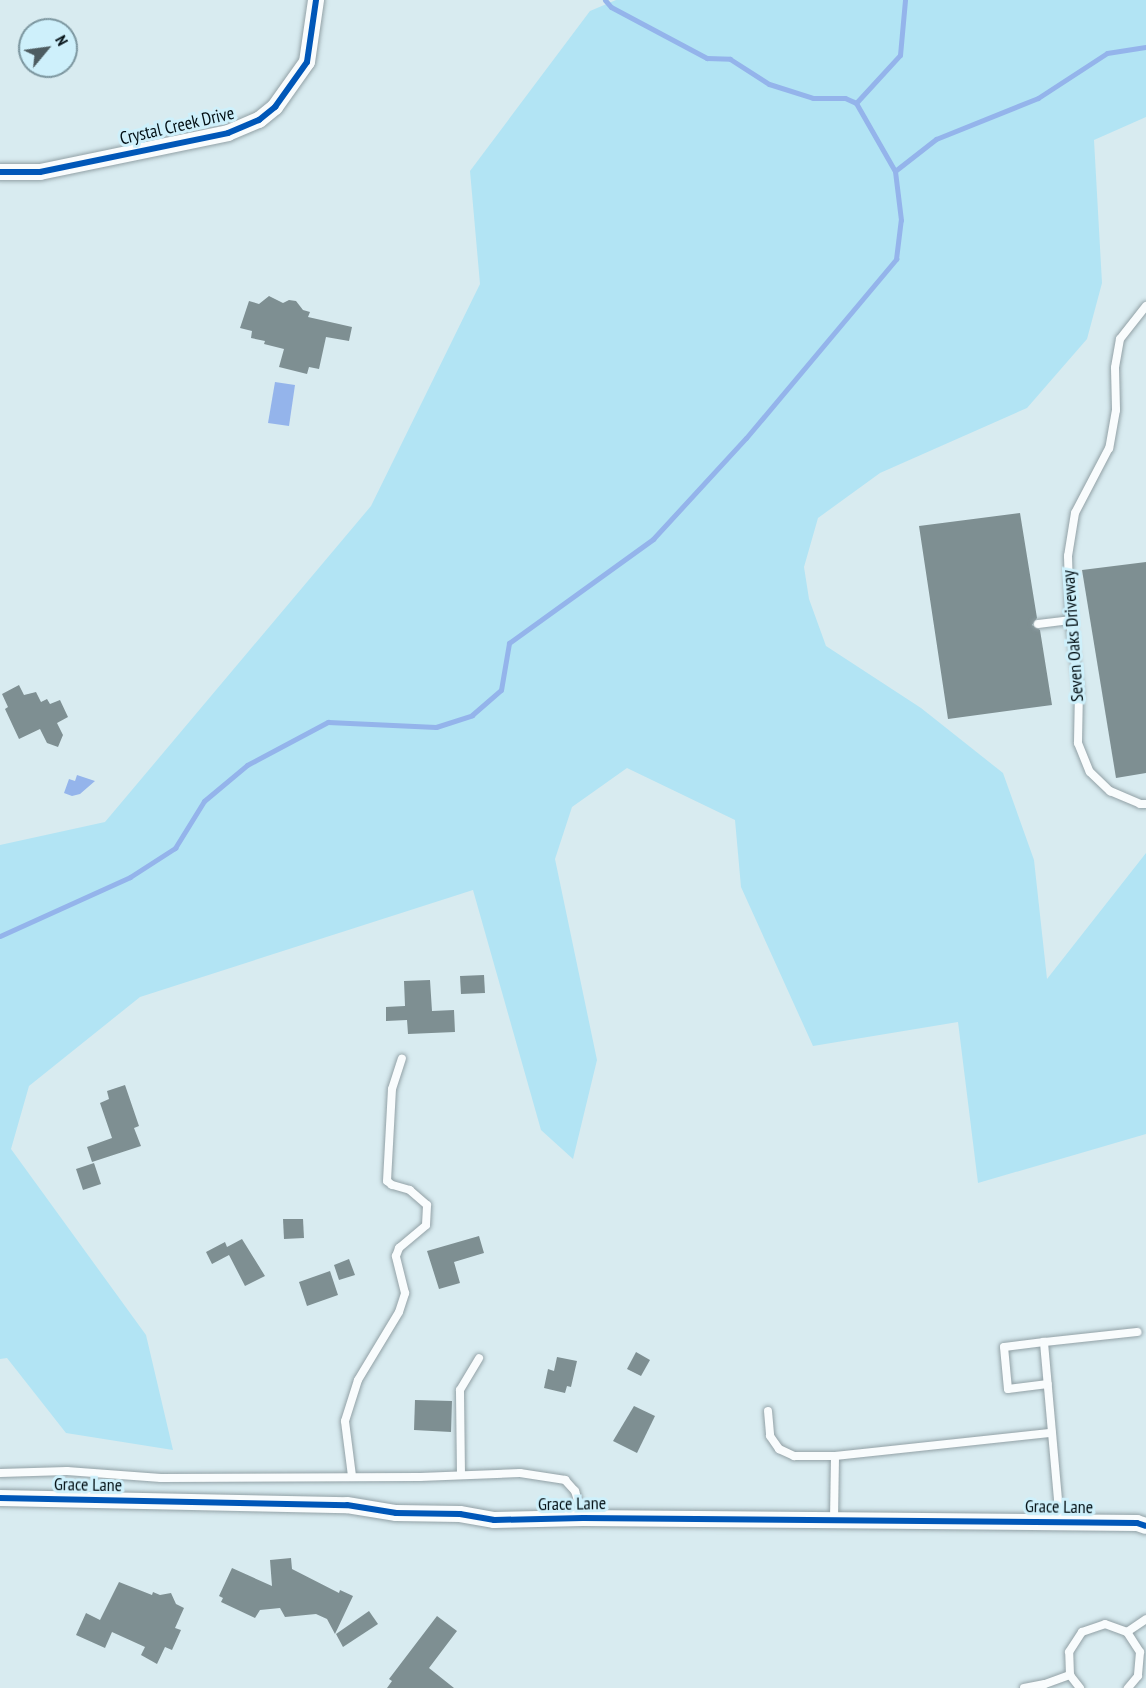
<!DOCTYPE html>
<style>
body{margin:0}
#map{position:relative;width:1146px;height:1688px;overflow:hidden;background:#d8ebf0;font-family:"PT Sans Narrow",sans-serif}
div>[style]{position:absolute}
.green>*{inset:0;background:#b2e4f4}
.water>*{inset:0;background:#94b4eb}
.stream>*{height:5px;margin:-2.5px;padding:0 2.5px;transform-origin:2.5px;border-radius:2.5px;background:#94b4eb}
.building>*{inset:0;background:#7e8f92}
.roads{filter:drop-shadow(0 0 2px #92a1a6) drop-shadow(0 0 2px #92a1a6)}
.service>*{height:8px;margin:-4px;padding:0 4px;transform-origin:4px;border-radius:4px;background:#f9fcfd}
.minor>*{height:16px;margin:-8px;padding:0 8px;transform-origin:8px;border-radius:8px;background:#f9fcfd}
.cycleway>*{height:6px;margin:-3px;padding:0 3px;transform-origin:3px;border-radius:3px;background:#0057b8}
span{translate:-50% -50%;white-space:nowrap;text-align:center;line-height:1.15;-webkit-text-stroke:6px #cef0fb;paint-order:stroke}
.street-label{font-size:18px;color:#020f14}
.north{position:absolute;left:18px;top:18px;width:60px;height:60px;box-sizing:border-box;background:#cef0fb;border:2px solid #7c969f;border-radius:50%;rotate:61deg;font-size:16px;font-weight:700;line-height:24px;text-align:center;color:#020f14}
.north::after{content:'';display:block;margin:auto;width:21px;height:27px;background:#4d5c61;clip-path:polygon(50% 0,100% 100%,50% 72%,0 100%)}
</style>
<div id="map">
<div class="green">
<div style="clip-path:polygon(616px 0,1146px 0,1146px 117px,1094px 140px,1102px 283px,1087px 339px,1027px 408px,880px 473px,818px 518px,804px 567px,809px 599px,826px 646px,921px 708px,1003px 773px,1034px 860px,1047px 979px,1146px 853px,1146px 1134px,978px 1183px,958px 1022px,813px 1046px,741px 887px,735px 820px,627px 768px,572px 807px,555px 859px,597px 1060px,573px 1159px,541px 1130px,473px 890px,140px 997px,29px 1086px,11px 1149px,146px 1335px,173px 1450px,66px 1433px,7px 1358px,0 1359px,0 845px,105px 822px,371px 506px,480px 284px,470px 171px,590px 11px)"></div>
</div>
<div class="water">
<div style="clip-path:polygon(275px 382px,295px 385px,289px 426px,268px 423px)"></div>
<div style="clip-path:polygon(77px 775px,95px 781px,80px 794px,72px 796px,64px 793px,69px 779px,75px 781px)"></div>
</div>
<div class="stream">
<div style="left:605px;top:0;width:9px;rotate:49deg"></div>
<div style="left:611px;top:7px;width:109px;rotate:28deg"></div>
<div style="left:707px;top:58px;width:23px;rotate:2deg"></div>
<div style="left:730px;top:59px;width:46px;rotate:32.7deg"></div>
<div style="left:769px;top:84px;width:46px;rotate:17.7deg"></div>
<div style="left:813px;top:98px;width:32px"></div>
<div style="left:845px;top:98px;width:12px;rotate:24deg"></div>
<div style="left:856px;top:103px;width:78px;rotate:60.2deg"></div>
<div style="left:856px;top:103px;width:65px;rotate:-47.5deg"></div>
<div style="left:900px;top:55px;width:55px;rotate:-84.8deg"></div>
<div style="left:0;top:936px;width:143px;rotate:-24.4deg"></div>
<div style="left:130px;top:877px;width:54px;rotate:-32.8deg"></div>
<div style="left:175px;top:848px;width:55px;rotate:-58.3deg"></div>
<div style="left:204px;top:801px;width:56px;rotate:-39.9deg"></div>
<div style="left:247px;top:765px;width:92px;rotate:-28deg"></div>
<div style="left:328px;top:722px;width:108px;rotate:2.7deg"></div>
<div style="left:436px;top:727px;width:38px;rotate:-18deg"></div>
<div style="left:472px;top:715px;width:38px;rotate:-41deg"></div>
<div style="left:501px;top:690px;width:48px;rotate:-80.3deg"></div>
<div style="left:509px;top:643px;width:178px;rotate:-35.8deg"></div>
<div style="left:653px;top:539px;width:137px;rotate:-47.4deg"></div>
<div style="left:746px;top:438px;width:234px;rotate:-50deg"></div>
<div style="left:896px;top:259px;width:39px;rotate:-83deg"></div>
<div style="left:901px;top:220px;width:49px;rotate:-97deg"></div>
<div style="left:895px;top:171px;width:52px;rotate:-38deg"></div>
<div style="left:936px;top:139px;width:110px;rotate:-21.9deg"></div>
<div style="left:1038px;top:98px;width:82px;rotate:-33.1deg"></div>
<div style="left:1107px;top:53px;width:39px;rotate:-9deg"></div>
</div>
<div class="building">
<div style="clip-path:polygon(269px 296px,283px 303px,289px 300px,296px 301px,303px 310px,310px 312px,308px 317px,352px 327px,349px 341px,326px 337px,319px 369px,309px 367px,307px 374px,279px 367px,284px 349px,264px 344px,265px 341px,251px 338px,252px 331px,240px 328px,249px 301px,259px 304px)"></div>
<div style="clip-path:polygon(1020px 513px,1037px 618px,1032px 625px,1040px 630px,1052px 705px,948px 719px,919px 526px)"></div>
<div style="clip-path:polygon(1146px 562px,1146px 773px,1116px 778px,1082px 570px)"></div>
<div style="clip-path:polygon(19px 685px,24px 695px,36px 692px,41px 702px,47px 699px,50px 704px,60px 700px,68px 717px,57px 723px,63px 735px,58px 747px,47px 743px,40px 729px,19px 739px,5px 709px,8px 707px,2px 694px)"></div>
<div style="clip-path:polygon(484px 975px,485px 993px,461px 994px,460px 976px)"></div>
<div style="clip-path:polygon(430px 980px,432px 1011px,454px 1010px,455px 1032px,408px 1034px,407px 1020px,386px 1021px,386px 1007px,405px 1006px,404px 981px)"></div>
<div style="clip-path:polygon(125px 1085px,139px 1126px,134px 1128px,141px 1146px,92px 1162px,87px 1147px,112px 1138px,100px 1103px,109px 1099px,107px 1091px)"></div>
<div style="clip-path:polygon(94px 1163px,101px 1184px,83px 1190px,76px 1169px)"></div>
<div style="clip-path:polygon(283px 1219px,303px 1219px,304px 1238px,284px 1239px)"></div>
<div style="clip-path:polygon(479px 1236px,484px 1253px,454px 1262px,460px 1283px,439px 1289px,427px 1251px)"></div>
<div style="clip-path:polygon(242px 1239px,265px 1276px,245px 1286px,229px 1255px,212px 1264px,206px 1252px,225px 1242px,227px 1247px)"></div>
<div style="clip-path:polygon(349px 1259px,355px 1275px,339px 1280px,334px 1265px)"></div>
<div style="clip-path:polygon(330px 1271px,338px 1295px,307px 1306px,299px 1282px)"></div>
<div style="clip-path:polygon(636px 1352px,650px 1360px,641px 1376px,627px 1369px)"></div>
<div style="clip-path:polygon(557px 1357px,577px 1361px,571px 1387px,567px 1386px,565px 1393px,544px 1388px,548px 1369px,554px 1371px)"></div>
<div style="clip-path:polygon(415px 1400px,452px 1401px,451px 1432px,414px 1430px)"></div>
<div style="clip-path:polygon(634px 1406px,655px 1416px,637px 1453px,613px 1441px)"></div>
<div style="clip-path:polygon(291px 1558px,292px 1569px,339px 1593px,340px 1590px,353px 1596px,335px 1634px,327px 1619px,316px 1614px,285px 1617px,280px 1608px,260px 1610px,255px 1618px,221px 1602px,223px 1598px,219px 1596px,232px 1568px,272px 1586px,270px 1560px)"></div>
<div style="clip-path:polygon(119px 1582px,152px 1595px,153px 1592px,160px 1595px,171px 1593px,176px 1604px,184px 1608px,175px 1628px,181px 1630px,172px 1650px,165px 1647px,157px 1664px,141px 1655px,145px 1647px,112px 1632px,105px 1648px,76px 1635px,86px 1613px,100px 1620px)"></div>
<div style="clip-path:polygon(369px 1611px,378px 1624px,343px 1647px,336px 1634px)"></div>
<div style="clip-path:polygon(437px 1616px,457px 1631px,429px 1668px,454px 1688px,387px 1688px,392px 1681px,389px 1679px)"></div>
</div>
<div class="roads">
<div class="service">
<div style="left:1146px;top:306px;width:42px;rotate:128.2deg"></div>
<div style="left:1120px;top:339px;width:29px;rotate:100deg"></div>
<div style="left:1115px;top:368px;width:42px;rotate:88.6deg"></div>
<div style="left:1116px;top:410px;width:39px;rotate:100deg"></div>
<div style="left:1109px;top:448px;width:73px;rotate:117.6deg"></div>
<div style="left:1075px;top:513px;width:44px;rotate:99.2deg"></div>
<div style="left:1068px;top:556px;width:64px;rotate:88.2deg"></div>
<div style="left:1070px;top:620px;width:71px;rotate:82.7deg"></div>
<div style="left:1079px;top:690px;width:53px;rotate:91.1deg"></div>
<div style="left:1078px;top:743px;width:31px;rotate:68deg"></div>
<div style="left:1090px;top:772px;width:28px;rotate:44deg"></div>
<div style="left:1110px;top:791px;width:33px;rotate:23deg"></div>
<div style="left:1140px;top:804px;width:6px"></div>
<div style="left:1038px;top:624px;width:32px;rotate:-7deg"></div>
<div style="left:1044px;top:1342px;width:40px;rotate:172.9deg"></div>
<div style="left:1004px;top:1347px;width:42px;rotate:84.6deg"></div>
<div style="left:1008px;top:1389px;width:40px;rotate:-7.1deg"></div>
<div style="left:768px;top:1411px;width:25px;rotate:85deg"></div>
<div style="left:770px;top:1436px;width:16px;rotate:55deg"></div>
<div style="left:779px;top:1449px;width:17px;rotate:25deg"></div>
<div style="left:794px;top:1456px;width:41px"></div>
<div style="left:835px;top:1456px;width:218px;rotate:-6.1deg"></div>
<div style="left:0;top:1473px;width:67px;rotate:-1.7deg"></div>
<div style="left:67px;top:1471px;width:94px;rotate:4.3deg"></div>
<div style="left:161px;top:1478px;width:259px;rotate:-0.2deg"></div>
<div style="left:420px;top:1477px;width:100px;rotate:-2.3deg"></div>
<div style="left:520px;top:1473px;width:46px;rotate:8.8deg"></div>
<div style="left:565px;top:1480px;width:15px;rotate:48deg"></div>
<div style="left:575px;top:1491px;width:28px;rotate:73deg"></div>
<div style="left:461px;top:1475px;width:85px;rotate:-90.7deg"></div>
<div style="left:460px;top:1390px;width:37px;rotate:-59deg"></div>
<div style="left:352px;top:1476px;width:55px;rotate:-97.3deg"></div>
<div style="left:345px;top:1421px;width:43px;rotate:-72.4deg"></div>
<div style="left:358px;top:1380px;width:79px;rotate:-58.9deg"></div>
<div style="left:399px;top:1312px;width:20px;rotate:-72deg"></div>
<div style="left:405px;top:1293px;width:38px;rotate:-104deg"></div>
<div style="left:396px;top:1256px;width:9px;rotate:-69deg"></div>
<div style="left:399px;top:1248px;width:35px;rotate:-40deg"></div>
<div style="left:426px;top:1225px;width:20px;rotate:-87deg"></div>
<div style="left:427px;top:1205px;width:23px;rotate:-139deg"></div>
<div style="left:410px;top:1190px;width:19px;rotate:-164deg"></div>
<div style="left:392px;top:1185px;width:6px;rotate:-141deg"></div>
<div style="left:387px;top:1181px;width:92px;rotate:-86.9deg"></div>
<div style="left:392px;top:1089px;width:32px;rotate:-72deg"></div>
<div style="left:834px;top:1520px;width:64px;rotate:-89.1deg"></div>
<div style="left:1060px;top:1522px;width:181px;rotate:-95.1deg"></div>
<div style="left:1044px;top:1342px;width:94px;rotate:-6.1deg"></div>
<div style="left:1127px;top:1632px;width:23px;rotate:-34deg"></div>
<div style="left:1024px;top:1688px;width:21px;rotate:-11deg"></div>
<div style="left:1045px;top:1684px;width:27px;rotate:-20deg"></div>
<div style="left:1080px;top:1688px;width:16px;rotate:-128deg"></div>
<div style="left:1070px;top:1675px;width:23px;rotate:-92deg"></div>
<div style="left:1069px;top:1652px;width:24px;rotate:-57deg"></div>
<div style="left:1082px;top:1632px;width:24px;rotate:-19deg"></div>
<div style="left:1105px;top:1624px;width:23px;rotate:20deg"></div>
<div style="left:1127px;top:1632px;width:24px;rotate:57deg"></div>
<div style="left:1140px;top:1652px;width:24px;rotate:95deg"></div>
<div style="left:1138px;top:1676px;width:16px;rotate:130deg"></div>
</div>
<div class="minor">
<div style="left:0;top:172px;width:40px"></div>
<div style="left:40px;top:172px;width:192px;rotate:-11.7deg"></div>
<div style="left:228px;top:133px;width:34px;rotate:-23deg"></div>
<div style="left:259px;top:120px;width:21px;rotate:-39deg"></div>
<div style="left:275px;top:107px;width:55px;rotate:-54.6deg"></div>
<div style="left:307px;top:62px;width:63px;rotate:-81.7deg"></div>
<div style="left:0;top:1498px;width:347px;rotate:1.2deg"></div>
<div style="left:347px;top:1505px;width:50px;rotate:9.3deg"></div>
<div style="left:396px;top:1513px;width:64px;rotate:0.9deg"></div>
<div style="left:460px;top:1514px;width:35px;rotate:10deg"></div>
<div style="left:494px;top:1520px;width:89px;rotate:-1.3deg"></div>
<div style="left:583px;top:1518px;width:554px;rotate:0.52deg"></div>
<div style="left:1137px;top:1523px;width:9px;rotate:18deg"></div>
</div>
</div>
<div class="cycleway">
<div style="left:0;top:172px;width:40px"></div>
<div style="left:40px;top:172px;width:192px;rotate:-11.7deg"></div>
<div style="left:228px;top:133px;width:34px;rotate:-23deg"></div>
<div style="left:259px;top:120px;width:21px;rotate:-39deg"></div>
<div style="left:275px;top:107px;width:55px;rotate:-54.6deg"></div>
<div style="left:307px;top:62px;width:63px;rotate:-81.7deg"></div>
<div style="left:0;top:1498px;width:347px;rotate:1.2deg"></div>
<div style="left:347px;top:1505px;width:50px;rotate:9.3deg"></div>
<div style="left:396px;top:1513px;width:64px;rotate:0.9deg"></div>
<div style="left:460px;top:1514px;width:35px;rotate:10deg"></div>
<div style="left:494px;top:1520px;width:89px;rotate:-1.3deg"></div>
<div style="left:583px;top:1518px;width:554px;rotate:0.52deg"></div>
<div style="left:1137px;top:1523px;width:9px;rotate:18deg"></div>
</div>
<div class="street-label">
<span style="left:177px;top:126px;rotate:-13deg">Crystal Creek Drive</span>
<span style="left:1073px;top:636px;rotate:-94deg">Seven Oaks Driveway</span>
<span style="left:88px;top:1485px;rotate:1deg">Grace Lane</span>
<span style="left:572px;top:1504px;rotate:-1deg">Grace Lane</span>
<span style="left:1059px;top:1507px;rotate:1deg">Grace Lane</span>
</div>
<div class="north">N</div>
</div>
